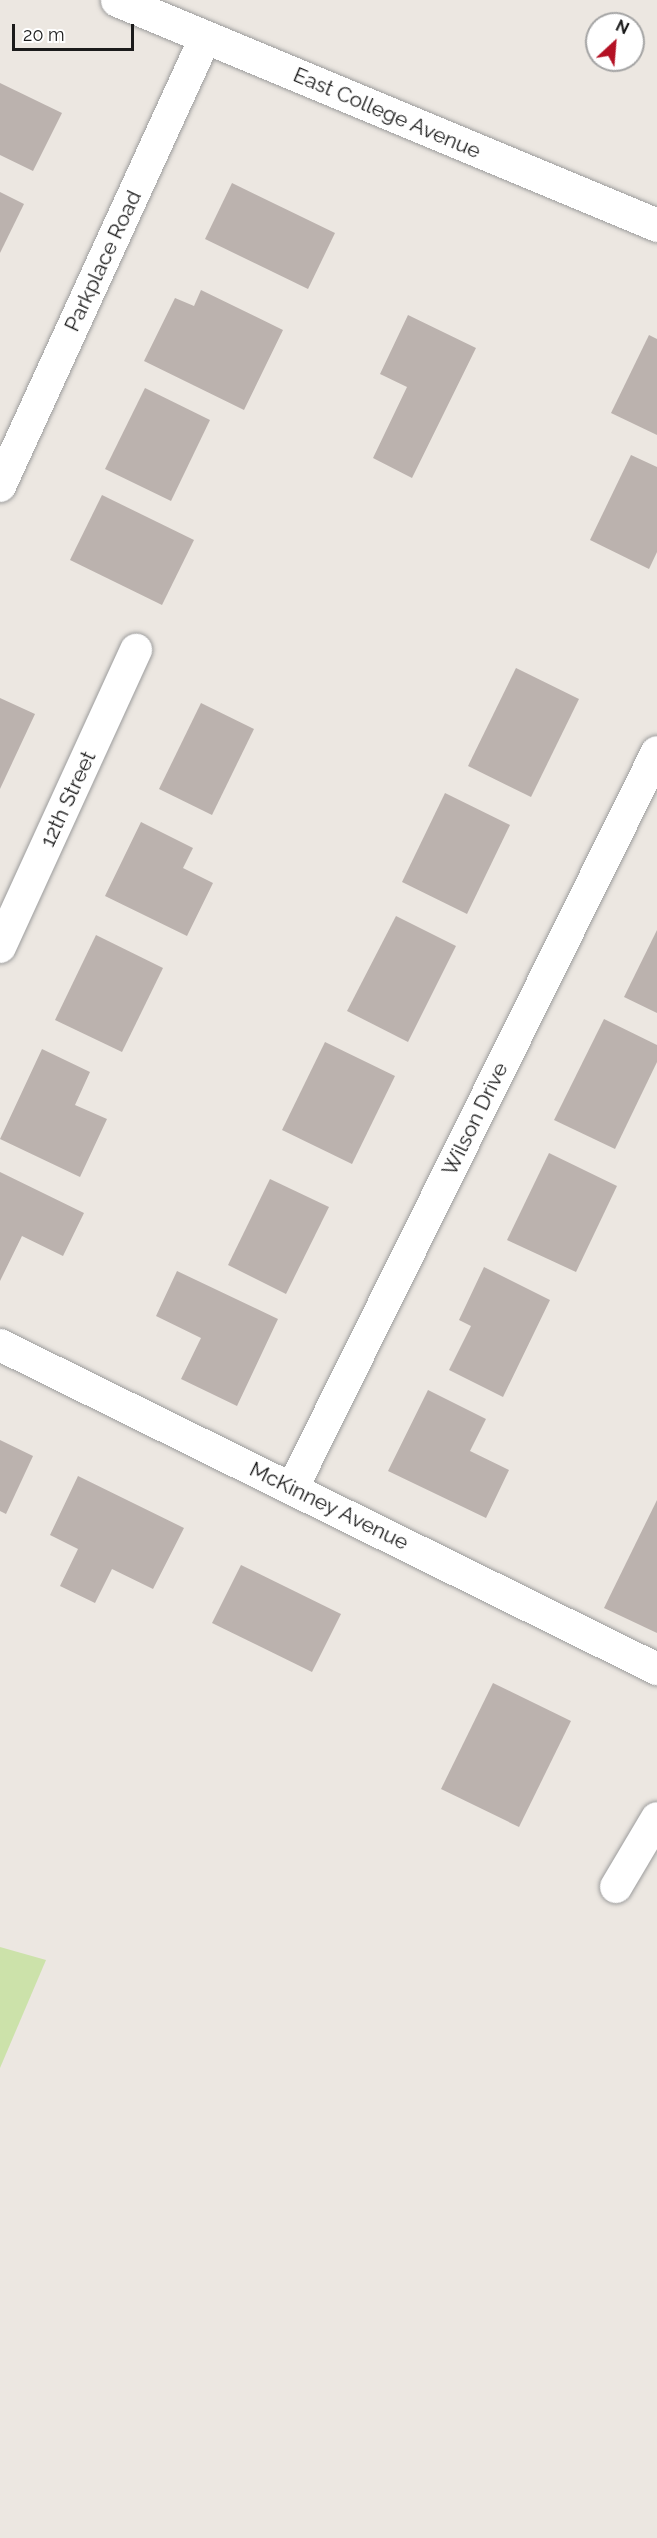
<!DOCTYPE html>
<style>
body{margin:0}
#map{position:relative;width:657px;height:2538px;overflow:hidden;background:#ece7e1;font-family:Raleway,sans-serif}
div>[style]{position:absolute}
.grass>*{inset:0;background:#cce2aa}
.building>*{inset:0;background:#bbb2ae}
.roads{filter:drop-shadow(0 0 2px #9c9c9c) drop-shadow(0 0 2px #9c9c9c)}
.minor>*{height:32px;margin:-16px;padding:0 16px;transform-origin:16px;border-radius:16px;background:#fff}
.tertiary>*{height:33px;margin:-16.5px;padding:0 16.5px;transform-origin:16.5px;border-radius:16.5px;background:#fff}
span{translate:-50% -50%;white-space:nowrap;text-align:center;line-height:1.15;-webkit-text-stroke:4.5px #fff;paint-order:stroke}
.street-label{font-size:21px;color:#1b1b1b}
.north{position:absolute;left:585px;top:12px;width:60px;height:60px;box-sizing:border-box;background:#fff;border:2px solid #a4a4a4;border-radius:50%;rotate:26deg;font-size:16px;font-weight:700;line-height:24px;text-align:center;color:#1b1b1b}
.north::after{content:'';display:block;margin:auto;width:21px;height:27px;background:#b41124;clip-path:polygon(50% 0,100% 100%,50% 72%,0 100%)}
.scale{position:absolute;left:12px;top:24px;width:122px;height:27px;box-sizing:border-box;border:3px solid #1b1b1b;border-top:0;padding-left:8px;font-size:18px;line-height:21px;white-space:nowrap;color:#1b1b1b;-webkit-text-stroke:4px #fff;paint-order:stroke}
</style>
<div id="map">
<div class="grass">
<div style="clip-path:polygon(0 1947px,46px 1960px,0 2068px)"></div>
</div>
<div class="building">
<div style="clip-path:polygon(0 83px,62px 113px,33px 171px,0 155px)"></div>
<div style="clip-path:polygon(232px 183px,335px 233px,308px 289px,205px 239px)"></div>
<div style="clip-path:polygon(0 192px,24px 204px,0 253px)"></div>
<div style="clip-path:polygon(201px 290px,283px 330px,244px 410px,144px 361px,175px 298px,194px 306px)"></div>
<div style="clip-path:polygon(408px 315px,476px 348px,412px 478px,373px 458px,407px 387px,380px 374px)"></div>
<div style="clip-path:polygon(649px 335px,657px 339px,657px 435px,611px 413px)"></div>
<div style="clip-path:polygon(145px 388px,210px 420px,171px 501px,105px 469px)"></div>
<div style="clip-path:polygon(631px 455px,657px 467px,657px 552px,649px 569px,590px 540px)"></div>
<div style="clip-path:polygon(102px 495px,194px 540px,162px 605px,70px 560px)"></div>
<div style="clip-path:polygon(516px 668px,579px 699px,531px 797px,468px 766px)"></div>
<div style="clip-path:polygon(0 698px,35px 714px,0 789px)"></div>
<div style="clip-path:polygon(201px 703px,254px 729px,212px 815px,159px 789px)"></div>
<div style="clip-path:polygon(445px 793px,510px 825px,467px 914px,402px 882px)"></div>
<div style="clip-path:polygon(141px 822px,193px 848px,183px 868px,213px 883px,187px 936px,105px 896px)"></div>
<div style="clip-path:polygon(396px 916px,456px 946px,408px 1042px,347px 1011px)"></div>
<div style="clip-path:polygon(657px 930px,657px 1013px,624px 997px)"></div>
<div style="clip-path:polygon(96px 935px,163px 968px,122px 1052px,55px 1020px)"></div>
<div style="clip-path:polygon(604px 1019px,657px 1045px,657px 1062px,615px 1149px,554px 1120px)"></div>
<div style="clip-path:polygon(325px 1042px,395px 1076px,352px 1164px,282px 1130px)"></div>
<div style="clip-path:polygon(42px 1049px,90px 1072px,75px 1105px,107px 1119px,80px 1177px,0 1139px)"></div>
<div style="clip-path:polygon(549px 1153px,617px 1186px,576px 1272px,507px 1240px)"></div>
<div style="clip-path:polygon(0 1172px,84px 1213px,63px 1256px,22px 1236px,0 1281px)"></div>
<div style="clip-path:polygon(270px 1179px,329px 1207px,286px 1294px,228px 1265px)"></div>
<div style="clip-path:polygon(484px 1267px,550px 1300px,503px 1397px,449px 1370px,471px 1326px,459px 1320px)"></div>
<div style="clip-path:polygon(177px 1271px,278px 1319px,237px 1406px,181px 1379px,201px 1338px,156px 1316px)"></div>
<div style="clip-path:polygon(428px 1390px,486px 1419px,470px 1451px,509px 1470px,486px 1518px,388px 1471px)"></div>
<div style="clip-path:polygon(0 1440px,33px 1456px,6px 1514px,0 1511px)"></div>
<div style="clip-path:polygon(78px 1476px,184px 1528px,153px 1589px,112px 1569px,95px 1603px,60px 1586px,78px 1549px,50px 1535px)"></div>
<div style="clip-path:polygon(657px 1500px,657px 1633px,604px 1608px)"></div>
<div style="clip-path:polygon(241px 1565px,341px 1614px,312px 1672px,212px 1623px)"></div>
<div style="clip-path:polygon(493px 1683px,571px 1721px,519px 1827px,441px 1789px)"></div>
</div>
<div class="roads">
<div class="minor">
<div style="left:0;top:486px;width:494px;rotate:-65.4deg"></div>
<div style="left:0;top:947px;width:327px;rotate:-65.4deg"></div>
<div style="left:0;top:1345px;width:733px;rotate:26.25deg"></div>
<div style="left:293px;top:1487px;width:820px;rotate:-63.65deg"></div>
<div style="left:616px;top:1887px;width:80px;rotate:-59.3deg"></div>
</div>
<div class="tertiary">
<div style="left:117px;top:0;width:585px;rotate:22.62deg"></div>
</div>
</div>
<div class="street-label">
<span style="left:387px;top:113px;rotate:23deg">East College Avenue</span>
<span style="left:103px;top:261px;rotate:-65deg">Parkplace Road</span>
<span style="left:68px;top:799px;rotate:-65deg">12th Street</span>
<span style="left:475px;top:1119px;rotate:-64deg">Wilson Drive</span>
<span style="left:329px;top:1506px;rotate:26deg">McKinney Avenue</span>
</div>
<div class="north">N</div>
<div class="scale">20 m</div>
</div>
